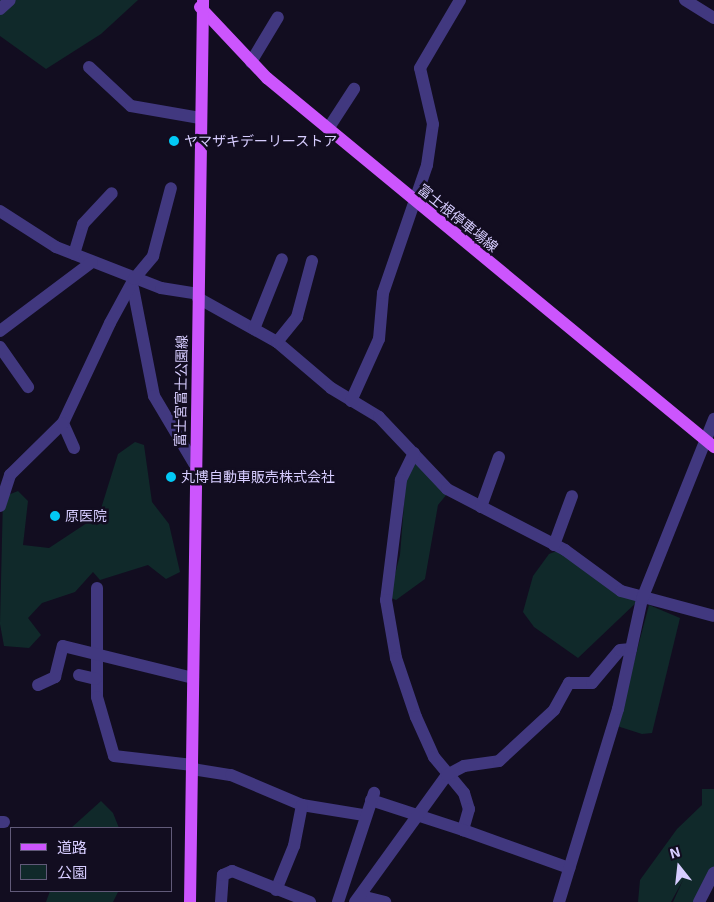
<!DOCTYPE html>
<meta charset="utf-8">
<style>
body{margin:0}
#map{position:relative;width:714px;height:902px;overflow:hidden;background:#120d20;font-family:"Exo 2","Noto Sans JP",sans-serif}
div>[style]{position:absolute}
.green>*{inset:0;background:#10292a}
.minor>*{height:12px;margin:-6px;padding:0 6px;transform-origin:6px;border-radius:6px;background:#41387f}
.major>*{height:12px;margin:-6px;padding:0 6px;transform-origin:6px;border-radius:6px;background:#cc55fd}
.dots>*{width:14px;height:14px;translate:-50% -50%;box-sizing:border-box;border:2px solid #120d20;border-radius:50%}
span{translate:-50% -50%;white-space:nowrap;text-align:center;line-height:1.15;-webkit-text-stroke:5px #120d20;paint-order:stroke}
.poi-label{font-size:14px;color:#d7cdff}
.left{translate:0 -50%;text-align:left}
.street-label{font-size:14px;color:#d7cdff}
.legend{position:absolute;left:10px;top:827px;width:162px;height:65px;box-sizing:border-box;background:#120d20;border:1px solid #615a79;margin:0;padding:6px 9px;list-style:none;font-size:15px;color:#d7cdff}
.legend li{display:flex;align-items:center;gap:10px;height:25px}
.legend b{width:25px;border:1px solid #615a79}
.north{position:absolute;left:654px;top:842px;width:50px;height:50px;-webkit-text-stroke:4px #120d20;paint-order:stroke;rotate:344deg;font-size:14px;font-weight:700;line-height:20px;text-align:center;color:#d7cdff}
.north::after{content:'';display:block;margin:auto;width:18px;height:22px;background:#d7cdff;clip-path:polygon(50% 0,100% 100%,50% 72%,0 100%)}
</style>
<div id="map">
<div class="green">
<div style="clip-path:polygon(0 0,138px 0,101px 34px,46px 69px,0 36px)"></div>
<div style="clip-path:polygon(135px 442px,144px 445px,152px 502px,169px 524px,180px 572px,166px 579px,148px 565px,100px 580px,93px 572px,75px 592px,42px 603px,28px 618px,41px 635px,29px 648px,4px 646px,0 624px,3px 497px,18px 491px,28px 501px,23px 545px,49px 548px,99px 515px,118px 454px)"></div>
<div style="clip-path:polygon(415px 461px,447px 494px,438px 505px,425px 579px,396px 600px,389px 597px,400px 555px,406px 479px)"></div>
<div style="clip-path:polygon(559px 550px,640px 599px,578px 658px,534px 627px,523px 612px,533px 576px,549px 554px)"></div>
<div style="clip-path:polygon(649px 605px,680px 618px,652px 733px,642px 734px,617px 726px)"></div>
<div style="clip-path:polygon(702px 789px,714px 789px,714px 871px,696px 902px,673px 902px,683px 880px,671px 902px,638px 902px,640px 880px,677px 829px,702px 805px)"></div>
<div style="clip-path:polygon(101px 801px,113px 813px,119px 828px,71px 828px)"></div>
<div style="clip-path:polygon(50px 891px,118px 891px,118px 892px,113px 902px,46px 902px)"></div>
</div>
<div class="minor">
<div style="left:685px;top:0;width:34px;rotate:32deg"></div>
<div style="left:0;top:9px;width:13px;rotate:-42deg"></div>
<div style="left:251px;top:62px;width:52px;rotate:-59deg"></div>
<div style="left:89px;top:67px;width:57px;rotate:42.9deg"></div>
<div style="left:131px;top:106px;width:70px;rotate:9.9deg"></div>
<div style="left:328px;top:129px;width:48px;rotate:-57deg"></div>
<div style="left:0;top:211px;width:67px;rotate:32.7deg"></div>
<div style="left:56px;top:247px;width:113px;rotate:21.3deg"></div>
<div style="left:161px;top:288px;width:36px;rotate:9deg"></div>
<div style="left:74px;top:254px;width:31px;rotate:-73deg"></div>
<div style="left:83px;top:224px;width:42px;rotate:-46.9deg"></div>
<div style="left:133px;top:288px;width:110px;rotate:79deg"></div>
<div style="left:154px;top:396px;width:80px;rotate:59.3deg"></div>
<div style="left:198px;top:298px;width:90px;rotate:29.1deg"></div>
<div style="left:277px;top:342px;width:71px;rotate:40.4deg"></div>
<div style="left:331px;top:388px;width:56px;rotate:31.1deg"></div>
<div style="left:379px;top:417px;width:99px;rotate:46.6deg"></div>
<div style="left:447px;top:489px;width:133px;rotate:27.3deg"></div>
<div style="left:565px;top:550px;width:69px;rotate:36.2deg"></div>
<div style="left:621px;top:591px;width:96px;rotate:15deg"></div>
<div style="left:254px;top:329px;width:75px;rotate:-68.2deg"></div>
<div style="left:0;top:331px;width:115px;rotate:-36.9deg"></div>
<div style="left:277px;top:342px;width:32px;rotate:-51deg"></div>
<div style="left:297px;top:317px;width:58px;rotate:-75deg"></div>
<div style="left:0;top:347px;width:49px;rotate:55deg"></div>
<div style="left:351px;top:401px;width:68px;rotate:-65.7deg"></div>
<div style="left:379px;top:339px;width:46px;rotate:-85deg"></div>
<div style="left:383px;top:293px;width:135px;rotate:-71deg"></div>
<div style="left:427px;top:165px;width:41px;rotate:-81.7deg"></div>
<div style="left:433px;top:124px;width:57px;rotate:-103.1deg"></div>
<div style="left:420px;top:68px;width:79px;rotate:-59.5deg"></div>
<div style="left:74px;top:448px;width:27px;rotate:-114deg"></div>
<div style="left:63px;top:423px;width:110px;rotate:-64.8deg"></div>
<div style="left:110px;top:323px;width:50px;rotate:-61.4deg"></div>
<div style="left:134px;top:279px;width:30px;rotate:-50deg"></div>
<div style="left:153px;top:256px;width:70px;rotate:-75.2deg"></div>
<div style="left:414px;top:453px;width:30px;rotate:116deg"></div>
<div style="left:401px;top:480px;width:121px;rotate:97.1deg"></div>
<div style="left:386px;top:600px;width:59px;rotate:80.2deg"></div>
<div style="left:396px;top:658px;width:62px;rotate:71.3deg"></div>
<div style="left:416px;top:717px;width:44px;rotate:65.8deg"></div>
<div style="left:434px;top:757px;width:47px;rotate:50.2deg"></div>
<div style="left:464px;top:793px;width:17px;rotate:73deg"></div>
<div style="left:469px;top:809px;width:22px;rotate:106deg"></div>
<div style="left:463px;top:830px;width:113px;rotate:19.7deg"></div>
<div style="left:0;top:506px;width:33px;rotate:-72deg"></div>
<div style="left:10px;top:475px;width:74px;rotate:-44.5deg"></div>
<div style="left:481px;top:507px;width:53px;rotate:-70.2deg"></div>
<div style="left:554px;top:545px;width:52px;rotate:-69.8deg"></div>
<div style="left:97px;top:588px;width:109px;rotate:90deg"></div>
<div style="left:97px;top:697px;width:61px;rotate:73.9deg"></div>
<div style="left:114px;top:756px;width:79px;rotate:6.6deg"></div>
<div style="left:79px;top:675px;width:17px;rotate:13deg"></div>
<div style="left:38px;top:685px;width:19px;rotate:-25deg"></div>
<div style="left:55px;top:677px;width:32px;rotate:-76deg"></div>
<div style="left:63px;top:646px;width:134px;rotate:13.8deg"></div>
<div style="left:192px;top:769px;width:39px;rotate:9deg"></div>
<div style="left:231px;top:775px;width:77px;rotate:22.9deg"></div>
<div style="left:302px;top:805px;width:63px;rotate:9.2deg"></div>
<div style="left:371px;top:800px;width:97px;rotate:18.1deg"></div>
<div style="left:0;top:822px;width:4px"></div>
<div style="left:276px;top:890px;width:48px;rotate:-67.8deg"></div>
<div style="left:294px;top:846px;width:42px;rotate:-79deg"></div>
<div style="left:361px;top:896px;width:25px;rotate:14deg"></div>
<div style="left:221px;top:902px;width:27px;rotate:-86deg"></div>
<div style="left:223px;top:875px;width:10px;rotate:-24deg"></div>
<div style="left:232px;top:871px;width:84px;rotate:21.7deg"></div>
<div style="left:338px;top:902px;width:115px;rotate:-71.7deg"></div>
<div style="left:355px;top:902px;width:157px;rotate:-54.1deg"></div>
<div style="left:447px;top:775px;width:19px;rotate:-28deg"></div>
<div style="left:464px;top:766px;width:35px;rotate:-8deg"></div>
<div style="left:499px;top:761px;width:75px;rotate:-42.8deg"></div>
<div style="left:554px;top:710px;width:31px;rotate:-61deg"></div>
<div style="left:569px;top:683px;width:23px"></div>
<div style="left:592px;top:683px;width:43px;rotate:-49.7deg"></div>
<div style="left:620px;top:650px;width:11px;rotate:-5deg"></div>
<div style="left:559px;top:902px;width:202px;rotate:-73deg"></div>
<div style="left:618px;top:709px;width:113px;rotate:-77.7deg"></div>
<div style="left:642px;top:599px;width:194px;rotate:-68.2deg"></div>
<div style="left:699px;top:902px;width:33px;rotate:-63deg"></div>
</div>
<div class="major">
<div style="left:200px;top:7px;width:98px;rotate:46.7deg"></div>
<div style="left:267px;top:78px;width:580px;rotate:39.54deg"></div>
<div style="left:190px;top:902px;width:902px;rotate:-89.17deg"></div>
</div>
<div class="dots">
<div style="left:174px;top:141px;background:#02c9f5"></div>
<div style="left:171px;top:477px;background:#02c9f5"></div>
<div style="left:55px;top:516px;background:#02c9f5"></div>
</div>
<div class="poi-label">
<span class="left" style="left:184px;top:141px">ヤマザキデーリーストア</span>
<span class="left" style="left:181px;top:477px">丸博自動車販売株式会社</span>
<span class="left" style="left:65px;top:516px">原医院</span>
</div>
<div class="street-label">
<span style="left:458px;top:218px;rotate:39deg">富士根停車場線</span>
<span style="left:181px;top:391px;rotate:-89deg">富士宮富士公園線</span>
</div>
<ul class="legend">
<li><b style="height:6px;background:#cc55fd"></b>道路</li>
<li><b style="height:14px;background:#10292a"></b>公園</li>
</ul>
<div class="north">N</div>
</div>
